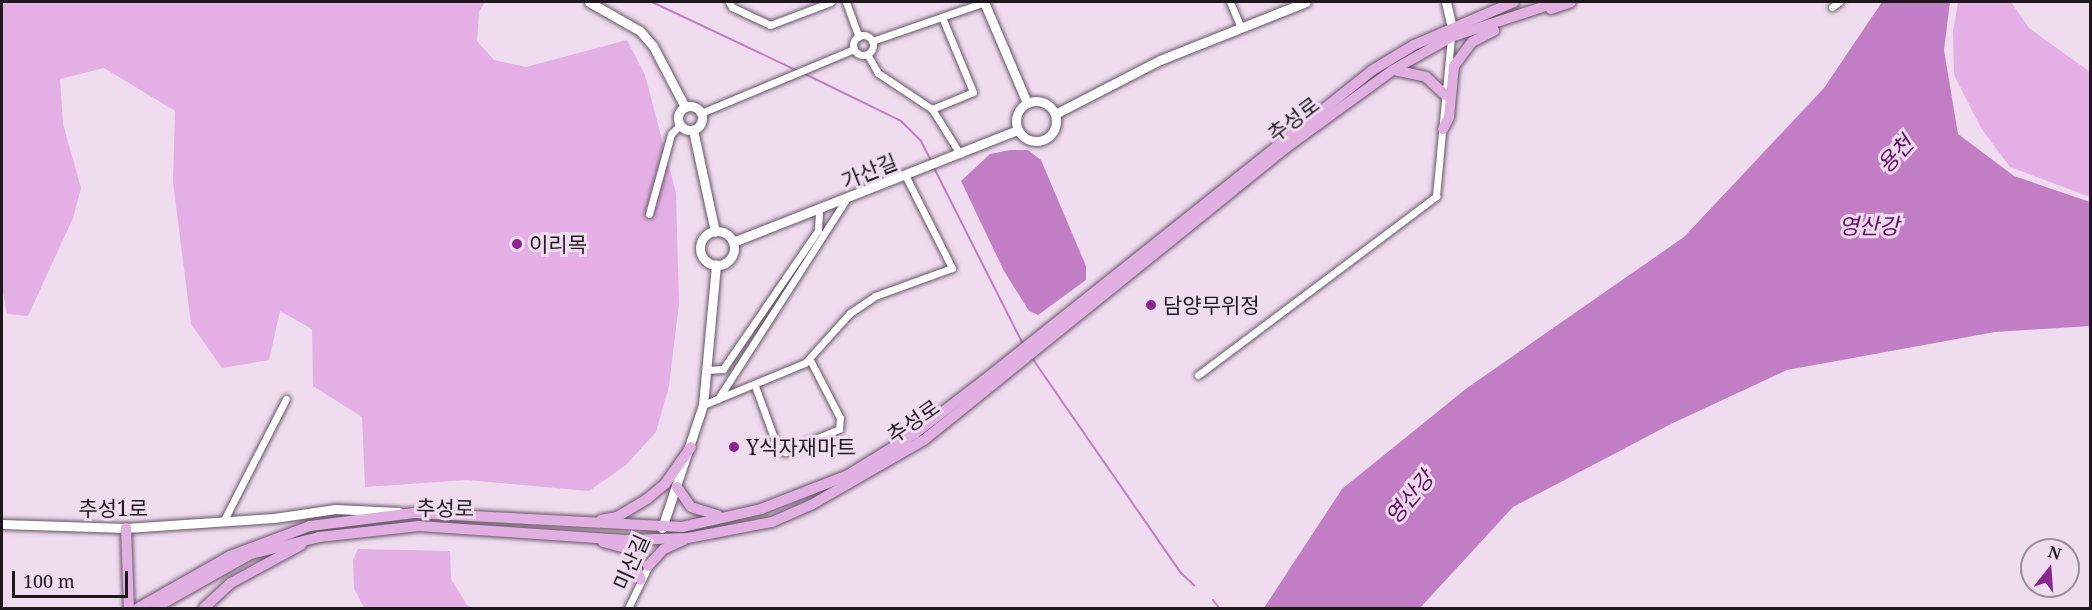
<!DOCTYPE html>
<meta charset="utf-8">
<style>
body{margin:0}
#map{position:relative;width:2092px;height:610px;overflow:hidden;background:#efdcef;font-family:"Noto Serif","Noto Sans KR",serif}
div>[style]{position:absolute}
.green>*{inset:0;background:#e4afe5}
.water>*{inset:0;background:#c27ec4}
.stream>*{height:2px;margin:-1px;padding:0 1px;transform-origin:1px;border-radius:1px;background:#c27ec4}
.roads{filter:drop-shadow(0 0 2px #655465) drop-shadow(0 0 2px #655465)}
.street>*{height:7px;margin:-3.5px;padding:0 3.5px;transform-origin:3.5px;border-radius:3.5px;background:#fff}
.street>.ring{margin:-3.5px;padding:0;box-sizing:content-box;background:none;border:7px solid #fff;border-radius:50%}
.secondary>*{height:9px;margin:-4.5px;padding:0 4.5px;transform-origin:4.5px;border-radius:4.5px;background:#fff}
.secondary>.ring{margin:-4.5px;padding:0;box-sizing:content-box;background:none;border:9px solid #fff;border-radius:50%}
.primary>*{height:10px;margin:-5px;padding:0 5px;transform-origin:5px;border-radius:5px;background:#e1afe2}
.dots>*{width:16px;height:16px;translate:-50% -50%;box-sizing:border-box;border:3px solid #efdcef;border-radius:50%}
span{translate:-50% -50%;white-space:nowrap;text-align:center;line-height:1.15;-webkit-text-stroke:6px #efdcef;paint-order:stroke}
.street-label{font-size:21px;color:#1e181e}
.poi-label{font-size:21px;color:#1e181e}
.left{translate:0 -50%;text-align:left}
.water-label{font-size:22px;color:#610865;font-style:italic}
.frame{position:absolute;inset:0;border:3px solid #1e181e;pointer-events:none}
.north{position:absolute;left:2020px;top:538px;width:60px;height:60px;box-sizing:border-box;background:#efdcef;border:2px solid #9b8e9b;border-radius:50%;rotate:17deg;font-size:16px;font-weight:700;line-height:24px;text-align:center;color:#1e181e}
.north::after{content:'';display:block;margin:auto;width:21px;height:27px;background:#8a278f;clip-path:polygon(50% 0,100% 100%,50% 72%,0 100%)}
.scale{position:absolute;left:12px;top:571px;width:116px;height:27px;box-sizing:border-box;border:3px solid #1e181e;border-top:0;padding-left:8px;font-size:18px;line-height:21px;white-space:nowrap;color:#1e181e;-webkit-text-stroke:4px #efdcef;paint-order:stroke}
</style>
<div id="map">
<div class="green">
<div style="clip-path:polygon(2px 2px,485px 2px,479px 12px,477px 41px,494px 60px,526px 67px,627px 40px,645px 75px,676px 193px,679px 303px,669px 386px,656px 432px,626px 465px,589px 491px,467px 480px,365px 487px,362px 417px,313px 386px,312px 329px,280px 311px,269px 360px,222px 368px,191px 324px,173px 182px,175px 111px,104px 68px,60px 79px,63px 124px,81px 188px,73px 218px,28px 316px,7px 314px,2px 288px)"></div>
<div style="clip-path:polygon(1958px 2px,2011px 2px,2029px 28px,2090px 72px,2090px 197px,2010px 167px,1981px 128px,1954px 75px,1953px 32px)"></div>
<div style="clip-path:polygon(358px 549px,450px 551px,451px 579px,467px 605px,474px 608px,364px 608px,354px 588px,353px 560px)"></div>
</div>
<div class="water">
<div style="clip-path:polygon(1882px 2px,1950px 2px,1944px 50px,1958px 134px,2014px 176px,2090px 202px,2090px 326px,1995px 332px,1787px 370px,1671px 424px,1513px 507px,1420px 608px,1264px 608px,1342px 489px,1467px 388px,1684px 237px,1824px 88px)"></div>
<div style="clip-path:polygon(1010px 150px,1028px 150px,1041px 160px,1086px 266px,1086px 280px,1038px 315px,1029px 311px,1004px 271px,961px 181px,990px 154px)"></div>
</div>
<div class="stream">
<div style="left:652px;top:2px;width:161px;rotate:25.3deg"></div>
<div style="left:803px;top:73px;width:109px;rotate:26.1deg"></div>
<div style="left:901px;top:121px;width:28px;rotate:45deg"></div>
<div style="left:921px;top:141px;width:22px;rotate:63deg"></div>
<div style="left:933px;top:166px;width:202px;rotate:63.2deg"></div>
<div style="left:1032px;top:358px;width:262px;rotate:55.3deg"></div>
<div style="left:1181px;top:573px;width:18px;rotate:43deg"></div>
<div style="left:1213px;top:600px;width:10px;rotate:53deg"></div>
</div>
<div class="roads">
<div class="street">
<div style="left:729px;top:2px;width:6px;rotate:59deg"></div>
<div style="left:732px;top:7px;width:42px;rotate:25.3deg"></div>
<div style="left:770px;top:25px;width:65px;rotate:-20.7deg"></div>
<div style="left:846px;top:2px;width:37px;rotate:70deg"></div>
<div style="left:1230px;top:2px;width:26px;rotate:67deg"></div>
<div style="left:1832px;top:7px;width:9px;rotate:-36deg"></div>
<div class="ring" style="left:853px;top:35px;width:13px;height:13px"></div>
<div style="left:872px;top:41px;width:120px;rotate:-19deg"></div>
<div style="left:867px;top:54px;width:22px;rotate:60deg"></div>
<div style="left:878px;top:73px;width:65px;rotate:33.7deg"></div>
<div style="left:932px;top:109px;width:53px;rotate:58.1deg"></div>
<div style="left:932px;top:109px;width:44px;rotate:-22.5deg"></div>
<div style="left:973px;top:92px;width:81px;rotate:-112.5deg"></div>
<div style="left:701px;top:113px;width:166px;rotate:-22.7deg"></div>
<div style="left:649px;top:214px;width:83px;rotate:-74.6deg"></div>
<div style="left:671px;top:134px;width:13px;rotate:-45deg"></div>
<div style="left:706px;top:370px;width:17px;rotate:-3deg"></div>
<div style="left:723px;top:369px;width:168px;rotate:-55.6deg"></div>
<div style="left:818px;top:230px;width:19px;rotate:-87deg"></div>
<div style="left:1198px;top:375px;width:298px;rotate:-36.9deg"></div>
<div style="left:1436px;top:196px;width:161px;rotate:-84.6deg"></div>
<div style="left:755px;top:386px;width:67px;rotate:69.9deg"></div>
<div style="left:778px;top:449px;width:8px;rotate:23deg"></div>
<div style="left:785px;top:452px;width:59px;rotate:-23.1deg"></div>
<div style="left:839px;top:429px;width:11px;rotate:-85deg"></div>
<div style="left:840px;top:418px;width:65px;rotate:-117.3deg"></div>
<div style="left:718px;top:399px;width:237px;rotate:-57.3deg"></div>
<div style="left:703px;top:405px;width:110px;rotate:-22.4deg"></div>
<div style="left:805px;top:363px;width:67px;rotate:-48deg"></div>
<div style="left:850px;top:313px;width:30px;rotate:-34deg"></div>
<div style="left:875px;top:296px;width:82px;rotate:-20deg"></div>
<div style="left:952px;top:268px;width:104px;rotate:-116.8deg"></div>
<div style="left:224px;top:520px;width:136px;rotate:-62.9deg"></div>
<div style="left:628px;top:608px;width:50px;rotate:-63.9deg"></div>
</div>
<div class="secondary">
<div style="left:589px;top:2px;width:59px;rotate:29.6deg"></div>
<div style="left:640px;top:31px;width:20px;rotate:49deg"></div>
<div style="left:653px;top:46px;width:69px;rotate:62.3deg"></div>
<div style="left:984px;top:2px;width:110px;rotate:66.9deg"></div>
<div style="left:1446px;top:2px;width:27px;rotate:77deg"></div>
<div class="ring" style="left:1016px;top:101px;width:31px;height:31px"></div>
<div class="ring" style="left:678px;top:106px;width:15px;height:15px"></div>
<div style="left:1055px;top:114px;width:118px;rotate:-27.2deg"></div>
<div style="left:1160px;top:60px;width:157px;rotate:-21.7deg"></div>
<div style="left:693px;top:130px;width:104px;rotate:77.8deg"></div>
<div class="ring" style="left:700px;top:231px;width:25px;height:25px"></div>
<div style="left:733px;top:242px;width:306px;rotate:-21.5deg"></div>
<div style="left:2px;top:524px;width:124px;rotate:1.8deg"></div>
<div style="left:126px;top:528px;width:148px;rotate:-3.9deg"></div>
<div style="left:274px;top:518px;width:62px;rotate:-8.4deg"></div>
<div style="left:335px;top:509px;width:64px;rotate:2.7deg"></div>
<div style="left:662px;top:528px;width:130px;rotate:-71.6deg"></div>
<div style="left:703px;top:405px;width:141px;rotate:-84.7deg"></div>
</div>
<div class="primary">
<div style="left:1551px;top:9px;width:21px;rotate:-19deg"></div>
<div style="left:1394px;top:70px;width:33px;rotate:12deg"></div>
<div style="left:1426px;top:77px;width:26px;rotate:43deg"></div>
<div style="left:1443px;top:129px;width:13px;rotate:-63deg"></div>
<div style="left:1449px;top:117px;width:51px;rotate:-84.4deg"></div>
<div style="left:1454px;top:66px;width:30px;rotate:-53deg"></div>
<div style="left:1472px;top:42px;width:25px;rotate:-27deg"></div>
<div style="left:677px;top:487px;width:24px;rotate:55deg"></div>
<div style="left:691px;top:507px;width:28px;rotate:17deg"></div>
<div style="left:601px;top:520px;width:16px;rotate:-11deg"></div>
<div style="left:617px;top:517px;width:35px;rotate:-31deg"></div>
<div style="left:647px;top:499px;width:23px;rotate:-40deg"></div>
<div style="left:665px;top:484px;width:45px;rotate:-54.9deg"></div>
<div style="left:126px;top:528px;width:80px;rotate:87.9deg"></div>
<div style="left:603px;top:542px;width:27px;rotate:15deg"></div>
<div style="left:629px;top:549px;width:33px;rotate:69deg"></div>
<div style="left:648px;top:566px;width:23px;rotate:-47deg"></div>
<div style="left:664px;top:549px;width:22px;rotate:-24deg"></div>
<div style="left:138px;top:608px;width:106px;rotate:-29.5deg"></div>
<div style="left:230px;top:556px;width:85px;rotate:-20.6deg"></div>
<div style="left:310px;top:526px;width:105px;rotate:-7.1deg"></div>
<div style="left:414px;top:513px;width:268px;rotate:3deg"></div>
<div style="left:682px;top:527px;width:81px;rotate:-12.8deg"></div>
<div style="left:761px;top:509px;width:93px;rotate:-21.3deg"></div>
<div style="left:848px;top:475px;width:78px;rotate:-31.8deg"></div>
<div style="left:914px;top:434px;width:87px;rotate:-37.5deg"></div>
<div style="left:983px;top:381px;width:497px;rotate:-38.6deg"></div>
<div style="left:1371px;top:71px;width:50px;rotate:-31.2deg"></div>
<div style="left:1414px;top:45px;width:109px;rotate:-23.3deg"></div>
<div style="left:155px;top:608px;width:110px;rotate:-29.4deg"></div>
<div style="left:251px;top:554px;width:70px;rotate:-14deg"></div>
<div style="left:319px;top:537px;width:101px;rotate:-6.3deg"></div>
<div style="left:419px;top:526px;width:207px;rotate:3.9deg"></div>
<div style="left:626px;top:540px;width:62px;rotate:-1.8deg"></div>
<div style="left:688px;top:538px;width:86px;rotate:-10.8deg"></div>
<div style="left:772px;top:522px;width:43px;rotate:-23.6deg"></div>
<div style="left:811px;top:505px;width:130px;rotate:-29.9deg"></div>
<div style="left:924px;top:440px;width:466px;rotate:-38.9deg"></div>
<div style="left:1287px;top:147px;width:131px;rotate:-36deg"></div>
<div style="left:1393px;top:70px;width:67px;rotate:-29.6deg"></div>
<div style="left:1451px;top:37px;width:113px;rotate:-18.1deg"></div>
<div style="left:204px;top:608px;width:37px;rotate:-43deg"></div>
<div style="left:231px;top:583px;width:80px;rotate:-28.5deg"></div>
</div>
</div>
<div class="dots">
<div style="left:517px;top:244px;background:#8a278f"></div>
<div style="left:1151px;top:305px;background:#8a278f"></div>
<div style="left:734px;top:447px;background:#8a278f"></div>
</div>
<div class="street-label">
<span style="left:1293px;top:119px;rotate:-37deg">추성로</span>
<span style="left:869px;top:171px;rotate:-22deg">가산길</span>
<span style="left:913px;top:421px;rotate:-35deg">추성로</span>
<span style="left:113px;top:508px">추성1로</span>
<span style="left:445px;top:508px;rotate:1deg">추성로</span>
<span style="left:631px;top:562px;rotate:-66deg">미산길</span>
</div>
<div class="poi-label">
<span class="left" style="left:529px;top:244px">이리목</span>
<span class="left" style="left:1163px;top:305px">담양무위정</span>
<span class="left" style="left:746px;top:447px">Y식자재마트</span>
</div>
<div class="water-label">
<span style="left:1895px;top:154px;rotate:-47deg">용천</span>
<span style="left:1869px;top:226px">영산강</span>
<span style="left:1409px;top:497px;rotate:-50deg">영산강</span>
</div>
<div class="frame"></div>
<div class="north">N</div>
<div class="scale">100 m</div>
</div>
